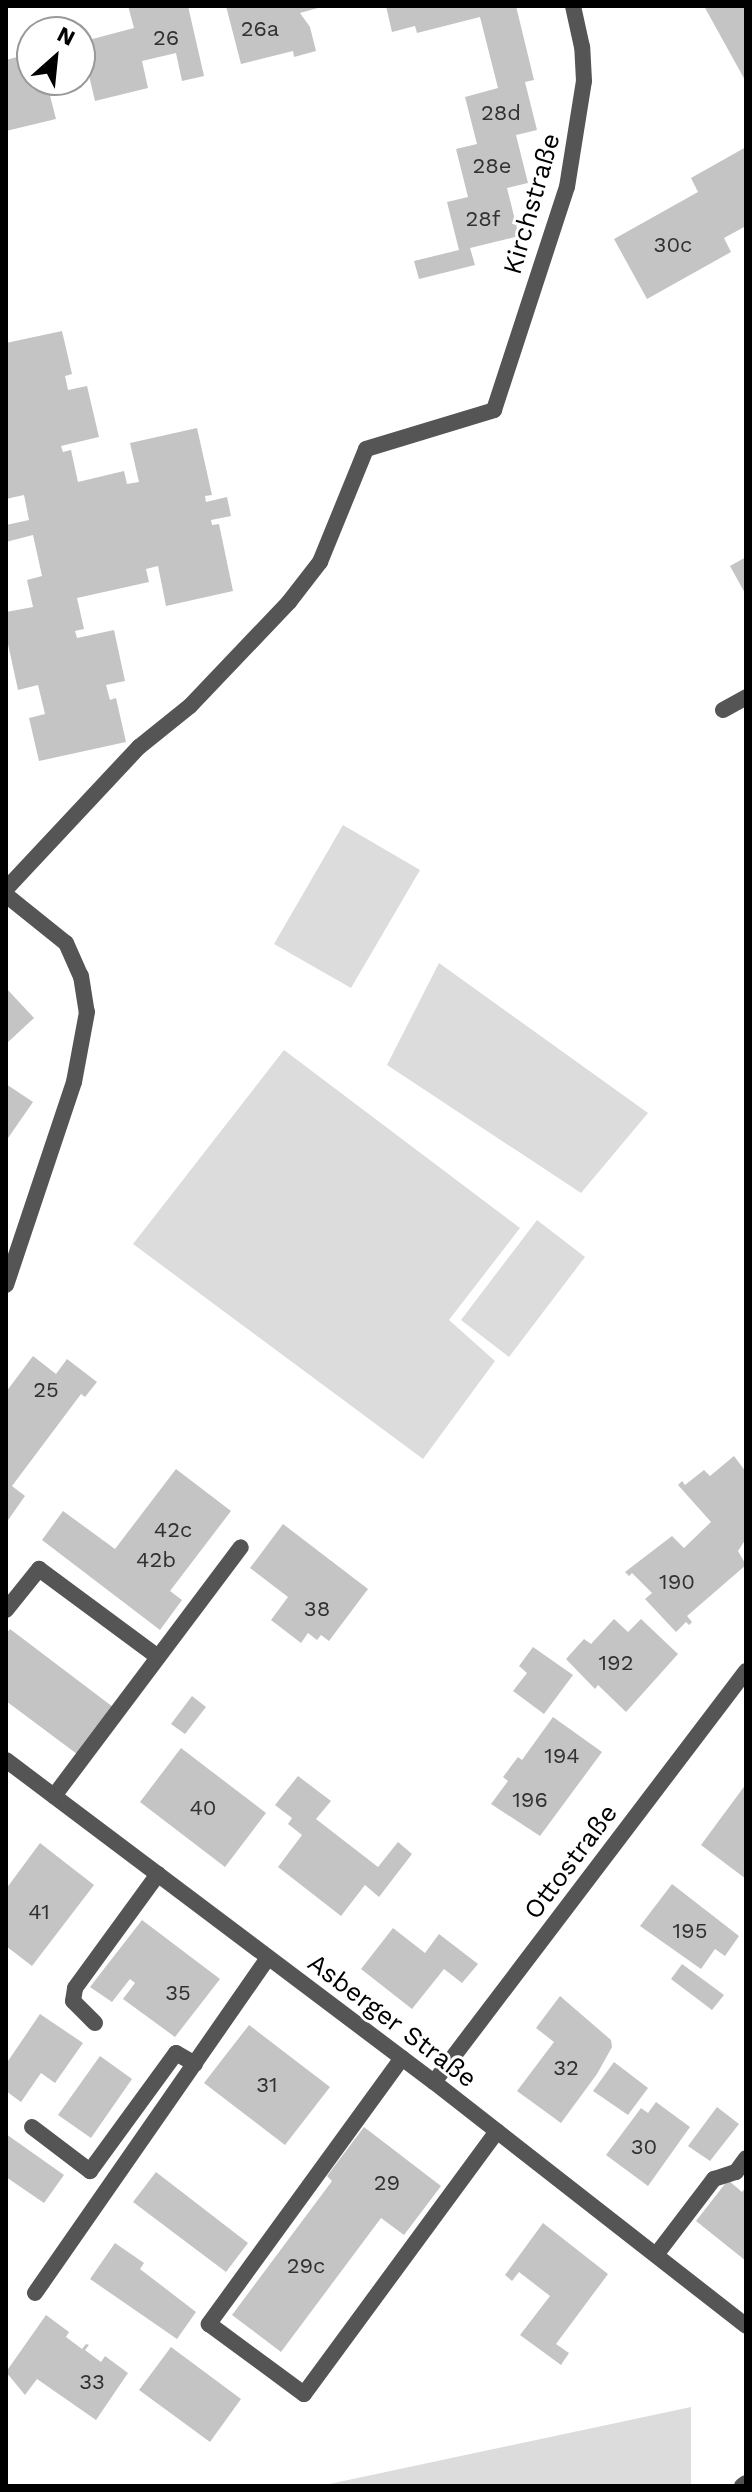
<!DOCTYPE html>
<meta charset="utf-8">
<style>
body{margin:0}
#map{position:relative;width:752px;height:2492px;overflow:hidden;background:#fff;font-family:"Work Sans",sans-serif}
div>[style]{position:absolute}
.green>*{inset:0;background:#dcdcdc}
.building>*{inset:0;background:#c4c4c4}
.service>*{height:16px;margin:-8px;padding:0 8px;transform-origin:8px;border-radius:8px;background:#555}
.minor>*{height:16px;margin:-8px;padding:0 8px;transform-origin:8px;border-radius:8px;background:#555}
.tertiary>*{height:16px;margin:-8px;padding:0 8px;transform-origin:8px;border-radius:8px;background:#555}
span{translate:-50% -50%;white-space:nowrap;text-align:center;line-height:1.15;-webkit-text-stroke:6px #fff;paint-order:stroke}
.number-label{font-size:22px;color:#313131}
.number-label span{-webkit-text-stroke-width:0}
.street-label{font-size:26px;color:#000}
.frame{position:absolute;inset:0;border:8px solid #000;pointer-events:none}
.north{position:absolute;left:16px;top:16px;width:80px;height:80px;box-sizing:border-box;background:#fff;border:2px solid #999;border-radius:50%;rotate:27deg;font-size:22px;font-weight:700;line-height:32px;text-align:center;color:#000}
.north::after{content:'';display:block;margin:auto;width:28px;height:36px;background:#000;clip-path:polygon(50% 0,100% 100%,50% 72%,0 100%)}
</style>
<div id="map">
<div class="green">
<div style="clip-path:polygon(343px 825px,420px 870px,351px 988px,274px 944px)"></div>
<div style="clip-path:polygon(439px 963px,648px 1113px,581px 1193px,387px 1065px)"></div>
<div style="clip-path:polygon(284px 1050px,520px 1228px,449px 1320px,495px 1361px,423px 1459px,133px 1244px)"></div>
<div style="clip-path:polygon(537px 1220px,585px 1257px,509px 1357px,461px 1320px)"></div>
<div style="clip-path:polygon(691px 2407px,691px 2486px,320px 2486px)"></div>
</div>
<div class="building">
<div style="clip-path:polygon(128px 6px,188px 6px,204px 76px,182px 81px,176px 53px,142px 61px,148px 88px,95px 101px,81px 42px,134px 28px)"></div>
<div style="clip-path:polygon(226px 6px,325px 6px,300px 13px,310px 27px,316px 51px,294px 57px,293px 51px,241px 64px)"></div>
<div style="clip-path:polygon(386px 6px,516px 6px,534px 80px,525px 82px,537px 130px,516px 135px,528px 183px,507px 188px,519px 236px,470px 248px,475px 265px,419px 279px,414px 261px,459px 250px,447px 202px,468px 197px,456px 149px,477px 144px,465px 97px,498px 88px,480px 17px,417px 33px,415px 26px,392px 32px)"></div>
<div style="clip-path:polygon(704px 6px,746px 6px,746px 82px)"></div>
<div style="clip-path:polygon(32px 53px,32px 80px,46px 80px,56px 119px,6px 131px,6px 60px)"></div>
<div style="clip-path:polygon(746px 147px,746px 226px,724px 238px,731px 252px,647px 299px,614px 239px,698px 192px,691px 178px)"></div>
<div style="clip-path:polygon(62px 331px,72px 374px,65px 376px,68px 390px,87px 386px,99px 437px,61px 446px,63px 452px,71px 450px,78px 482px,124px 471px,127px 484px,139px 482px,130px 443px,197px 428px,212px 495px,205px 496px,206px 502px,227px 497px,231px 516px,211px 520px,212px 525px,219px 524px,233px 591px,166px 606px,158px 566px,146px 569px,149px 582px,77px 598px,84px 629px,75px 631px,77px 638px,114px 630px,125px 681px,106px 685px,110px 700px,116px 698px,126px 742px,39px 761px,29px 718px,45px 714px,38px 685px,18px 690px,6px 635px,6px 612px,33px 607px,27px 580px,42px 576px,33px 535px,6px 542px,6px 525px,29px 520px,24px 495px,6px 499px,6px 343px)"></div>
<div style="clip-path:polygon(746px 557px,746px 595px,730px 566px)"></div>
<div style="clip-path:polygon(6px 988px,34px 1018px,6px 1044px)"></div>
<div style="clip-path:polygon(6px 1084px,33px 1102px,6px 1141px)"></div>
<div style="clip-path:polygon(33px 1356px,56px 1374px,67px 1359px,97px 1382px,85px 1397px,81px 1394px,12px 1486px,25px 1496px,6px 1523px,6px 1392px)"></div>
<div style="clip-path:polygon(734px 1456px,746px 1472px,746px 1539px,738px 1551px,746px 1565px,687px 1616px,692px 1622px,689px 1625px,686px 1622px,676px 1632px,645px 1599px,652px 1593px,632px 1573px,629px 1576px,625px 1572px,672px 1536px,684px 1548px,711px 1522px,678px 1485px,682px 1481px,685px 1485px,704px 1470px,710px 1476px)"></div>
<div style="clip-path:polygon(176px 1469px,231px 1511px,170px 1591px,182px 1600px,160px 1630px,42px 1540px,63px 1511px,115px 1549px)"></div>
<div style="clip-path:polygon(283px 1524px,368px 1589px,329px 1641px,321px 1635px,317px 1640px,308px 1633px,301px 1643px,271px 1620px,288px 1597px,250px 1568px)"></div>
<div style="clip-path:polygon(614px 1619px,628px 1632px,641px 1619px,678px 1654px,626px 1712px,598px 1685px,595px 1689px,566px 1659px,584px 1639px,591px 1644px)"></div>
<div style="clip-path:polygon(10px 1629px,113px 1707px,77px 1754px,6px 1701px,6px 1634px)"></div>
<div style="clip-path:polygon(533px 1647px,573px 1675px,544px 1714px,513px 1691px,527px 1673px,519px 1666px)"></div>
<div style="clip-path:polygon(192px 1696px,206px 1707px,185px 1734px,171px 1724px)"></div>
<div style="clip-path:polygon(553px 1717px,602px 1752px,540px 1836px,491px 1804px,508px 1781px,503px 1777px,518px 1757px,522px 1760px)"></div>
<div style="clip-path:polygon(181px 1748px,266px 1813px,225px 1867px,140px 1802px)"></div>
<div style="clip-path:polygon(298px 1776px,331px 1801px,316px 1819px,378px 1867px,398px 1842px,412px 1854px,379px 1897px,365px 1885px,341px 1916px,278px 1867px,302px 1835px,288px 1824px,292px 1818px,275px 1805px)"></div>
<div style="clip-path:polygon(746px 1784px,746px 1879px,701px 1845px)"></div>
<div style="clip-path:polygon(40px 1843px,94px 1885px,32px 1966px,6px 1946px,6px 1889px)"></div>
<div style="clip-path:polygon(672px 1884px,739px 1936px,725px 1956px,715px 1949px,701px 1969px,640px 1926px)"></div>
<div style="clip-path:polygon(142px 1920px,220px 1979px,175px 2037px,123px 1999px,135px 1983px,130px 1979px,112px 2002px,90px 1987px)"></div>
<div style="clip-path:polygon(393px 1928px,425px 1953px,439px 1934px,478px 1964px,462px 1983px,444px 1969px,412px 2009px,361px 1969px)"></div>
<div style="clip-path:polygon(682px 1964px,724px 1995px,712px 2010px,671px 1979px)"></div>
<div style="clip-path:polygon(560px 1996px,611px 2040px,612px 2047px,597px 2074px,561px 2123px,517px 2091px,554px 2042px,536px 2028px)"></div>
<div style="clip-path:polygon(40px 2014px,83px 2043px,55px 2083px,41px 2073px,21px 2102px,6px 2091px,6px 2064px)"></div>
<div style="clip-path:polygon(249px 2025px,330px 2087px,285px 2145px,204px 2083px)"></div>
<div style="clip-path:polygon(100px 2056px,132px 2079px,91px 2138px,58px 2115px)"></div>
<div style="clip-path:polygon(614px 2062px,648px 2088px,628px 2115px,593px 2091px)"></div>
<div style="clip-path:polygon(656px 2102px,690px 2127px,648px 2186px,606px 2155px,641px 2108px,648px 2113px)"></div>
<div style="clip-path:polygon(717px 2107px,739px 2124px,710px 2161px,688px 2146px)"></div>
<div style="clip-path:polygon(364px 2127px,441px 2186px,404px 2235px,381px 2218px,281px 2352px,232px 2315px,332px 2181px,327px 2176px)"></div>
<div style="clip-path:polygon(6px 2134px,64px 2175px,44px 2203px,6px 2177px)"></div>
<div style="clip-path:polygon(156px 2172px,248px 2243px,226px 2272px,133px 2202px)"></div>
<div style="clip-path:polygon(728px 2180px,742px 2192px,746px 2187px,746px 2261px,696px 2221px)"></div>
<div style="clip-path:polygon(543px 2223px,608px 2274px,556px 2344px,569px 2353px,561px 2365px,520px 2335px,550px 2296px,519px 2272px,512px 2281px,505px 2275px)"></div>
<div style="clip-path:polygon(115px 2243px,144px 2263px,140px 2269px,196px 2312px,177px 2339px,90px 2279px)"></div>
<div style="clip-path:polygon(46px 2315px,69px 2332px,66px 2337px,82px 2349px,86px 2344px,89px 2345px,85px 2350px,101px 2362px,105px 2356px,128px 2373px,96px 2420px,37px 2379px,25px 2395px,6px 2372px)"></div>
<div style="clip-path:polygon(171px 2347px,241px 2399px,210px 2442px,139px 2390px)"></div>
</div>
<div class="service">
<div style="left:6px;top:889px;width:195px;rotate:-46.9deg"></div>
<div style="left:139px;top:747px;width:65px;rotate:-38.8deg"></div>
<div style="left:190px;top:706px;width:144px;rotate:-46.4deg"></div>
<div style="left:289px;top:602px;width:51px;rotate:-52.2deg"></div>
<div style="left:320px;top:562px;width:122px;rotate:-67.8deg"></div>
<div style="left:366px;top:449px;width:134px;rotate:-16.9deg"></div>
<div style="left:6px;top:1610px;width:53px;rotate:-51.2deg"></div>
<div style="left:39px;top:1569px;width:148px;rotate:36.5deg"></div>
<div style="left:54px;top:1796px;width:311px;rotate:-53.1deg"></div>
<div style="left:95px;top:2023px;width:31px;rotate:-135deg"></div>
<div style="left:73px;top:2001px;width:13px;rotate:-81deg"></div>
<div style="left:75px;top:1988px;width:141px;rotate:-53.9deg"></div>
<div style="left:402px;top:2058px;width:329px;rotate:126deg"></div>
<div style="left:209px;top:2324px;width:118px;rotate:36.4deg"></div>
<div style="left:304px;top:2394px;width:326px;rotate:-53.7deg"></div>
<div style="left:32px;top:2127px;width:73px;rotate:37.2deg"></div>
<div style="left:90px;top:2171px;width:146px;rotate:-53.9deg"></div>
<div style="left:176px;top:2053px;width:22px;rotate:30deg"></div>
<div style="left:656px;top:2255px;width:96px;rotate:-52.7deg"></div>
<div style="left:714px;top:2179px;width:23px;rotate:-18deg"></div>
<div style="left:736px;top:2172px;width:17px;rotate:-54deg"></div>
<div style="left:35px;top:2293px;width:408px;rotate:-55.2deg"></div>
</div>
<div class="minor">
<div style="left:494px;top:410px;width:235px;rotate:-71.9deg"></div>
<div style="left:567px;top:187px;width:107px;rotate:-80.9deg"></div>
<div style="left:584px;top:81px;width:34px;rotate:-93deg"></div>
<div style="left:582px;top:47px;width:42px;rotate:-102.4deg"></div>
<div style="left:723px;top:710px;width:26px;rotate:-29deg"></div>
<div style="left:6px;top:895px;width:77px;rotate:38.7deg"></div>
<div style="left:66px;top:943px;width:36px;rotate:66deg"></div>
<div style="left:81px;top:976px;width:36px;rotate:81deg"></div>
<div style="left:87px;top:1012px;width:71px;rotate:100.5deg"></div>
<div style="left:74px;top:1082px;width:214px;rotate:108.5deg"></div>
<div style="left:434px;top:2082px;width:516px;rotate:-52.8deg"></div>
</div>
<div class="tertiary">
<div style="left:6px;top:1760px;width:536px;rotate:36.96deg"></div>
<div style="left:434px;top:2082px;width:396px;rotate:38deg"></div>
<div style="left:742px;top:2486px;width:5px;rotate:-37deg"></div>
</div>
<div class="number-label">
<span style="left:260px;top:29px">26a</span>
<span style="left:166px;top:38px">26</span>
<span style="left:501px;top:113px">28d</span>
<span style="left:492px;top:166px">28e</span>
<span style="left:483px;top:219px">28f</span>
<span style="left:673px;top:245px">30c</span>
<span style="left:46px;top:1390px">25</span>
<span style="left:173px;top:1530px">42c</span>
<span style="left:156px;top:1560px">42b</span>
<span style="left:677px;top:1582px">190</span>
<span style="left:317px;top:1609px">38</span>
<span style="left:616px;top:1663px">192</span>
<span style="left:562px;top:1756px">194</span>
<span style="left:530px;top:1800px">196</span>
<span style="left:203px;top:1808px">40</span>
<span style="left:39px;top:1912px">41</span>
<span style="left:690px;top:1931px">195</span>
<span style="left:178px;top:1993px">35</span>
<span style="left:566px;top:2068px">32</span>
<span style="left:267px;top:2085px">31</span>
<span style="left:644px;top:2147px">30</span>
<span style="left:387px;top:2183px">29</span>
<span style="left:306px;top:2266px">29c</span>
<span style="left:92px;top:2382px">33</span>
</div>
<div class="street-label">
<span style="left:532px;top:204px;rotate:-74deg">Kirchstraße</span>
<span style="left:571px;top:1862px;rotate:-53deg">Ottostraße</span>
<span style="left:392px;top:2021px;rotate:37deg">Asberger Straße</span>
</div>
<div class="frame"></div>
<div class="north">N</div>
</div>
